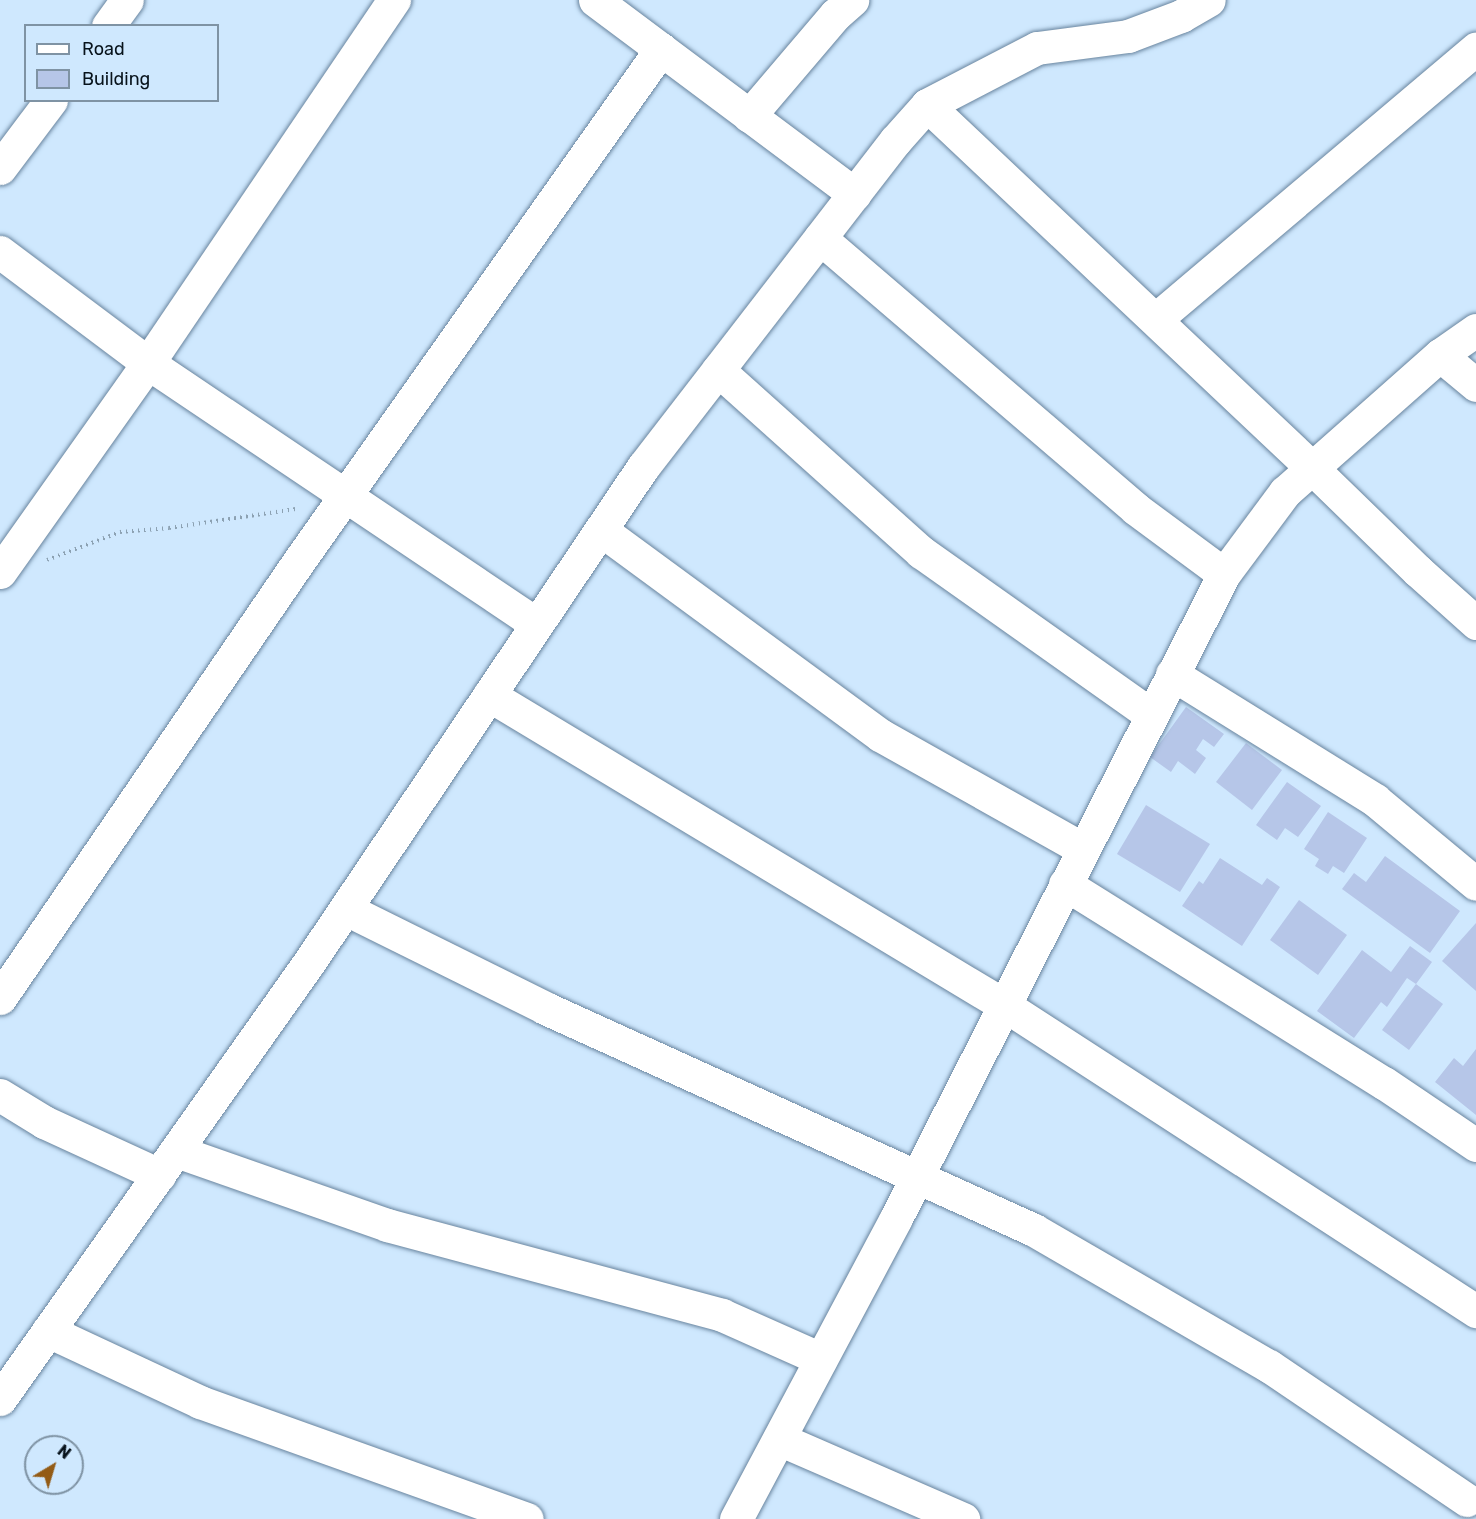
<!DOCTYPE html>
<style>
body{margin:0}
#map{position:relative;width:1476px;height:1519px;overflow:hidden;background:#cfe8fe;font-family:Rubik,sans-serif}
div>[style]{position:absolute}
.building>*{inset:0;background:#b6c6e8}
.path>*{height:4px;margin-top:-2px;transform-origin:0;background:repeating-linear-gradient(90deg,#8ca1b2 0 1.5px,transparent 0 6px)}
.roads{filter:drop-shadow(0 0 2px #68849e) drop-shadow(0 0 2px #68849e)}
.minor>*{height:33px;margin:-16.5px;padding:0 16.5px;transform-origin:16.5px;border-radius:16.5px;background:#fff}
span{translate:-50% -50%;white-space:nowrap;text-align:center;line-height:1.15;-webkit-text-stroke:5px #cfe8fe;paint-order:stroke}
.legend{position:absolute;left:24px;top:24px;width:195px;height:78px;box-sizing:border-box;background:#cfe8fe;border:2px solid #7f93a4;margin:0;padding:8px 10px;list-style:none;font-size:18px;color:#08131c}
.legend li{display:flex;align-items:center;gap:12px;height:30px}
.legend b{width:30px;border:2px solid #7f93a4}
.north{position:absolute;left:24px;top:1435px;width:60px;height:60px;box-sizing:border-box;background:#cfe8fe;border:2px solid #7f93a4;border-radius:50%;rotate:38deg;font-size:16px;font-weight:700;line-height:24px;text-align:center;color:#08131c}
.north::after{content:'';display:block;margin:auto;width:21px;height:27px;background:#935b15;clip-path:polygon(50% 0,100% 100%,50% 72%,0 100%)}
</style>
<div id="map">
<div class="building">
<div style="clip-path:polygon(1186px 707px,1224px 734px,1214px 747px,1203px 739px,1196px 750px,1206px 758px,1195px 774px,1178px 761px,1171px 772px,1150px 757px)"></div>
<div style="clip-path:polygon(1246px 743px,1282px 770px,1252px 810px,1216px 782px)"></div>
<div style="clip-path:polygon(1287px 782px,1321px 806px,1298px 837px,1285px 828px,1277px 840px,1256px 825px)"></div>
<div style="clip-path:polygon(1146px 805px,1210px 844px,1180px 892px,1117px 854px)"></div>
<div style="clip-path:polygon(1328px 812px,1367px 838px,1344px 873px,1333px 866px,1328px 874px,1315px 866px,1319px 859px,1304px 849px)"></div>
<div style="clip-path:polygon(1385px 856px,1460px 911px,1430px 953px,1342px 889px,1354px 873px,1366px 882px)"></div>
<div style="clip-path:polygon(1220px 858px,1262px 885px,1267px 878px,1280px 887px,1242px 946px,1182px 906px,1199px 881px,1203px 884px)"></div>
<div style="clip-path:polygon(1299px 900px,1347px 935px,1318px 975px,1270px 940px)"></div>
<div style="clip-path:polygon(1476px 923px,1476px 991px,1442px 961px)"></div>
<div style="clip-path:polygon(1410px 946px,1432px 962px,1416px 984px,1407px 978px,1387px 1007px,1381px 1002px,1354px 1038px,1317px 1011px,1362px 950px,1391px 972px)"></div>
<div style="clip-path:polygon(1416px 984px,1443px 1004px,1409px 1050px,1382px 1030px)"></div>
<div style="clip-path:polygon(1476px 1049px,1476px 1115px,1435px 1082px,1454px 1058px,1463px 1066px)"></div>
</div>
<div class="path">
<div style="left:47px;top:560px;width:78px;rotate:-21deg"></div>
<div style="left:120px;top:532px;width:49px;rotate:-4.7deg"></div>
<div style="left:169px;top:528px;width:128px;rotate:-8.5deg"></div>
</div>
<div class="roads">
<div class="minor">
<div style="left:595px;top:0;width:324px;rotate:36.8deg"></div>
<div style="left:108px;top:26px;width:32px;rotate:-54deg"></div>
<div style="left:927px;top:105px;width:528px;rotate:43.31deg"></div>
<div style="left:1311px;top:467px;width:149px;rotate:44.2deg"></div>
<div style="left:1418px;top:571px;width:78px;rotate:41.9deg"></div>
<div style="left:749px;top:116px;width:133px;rotate:-49.6deg"></div>
<div style="left:835px;top:15px;width:23px;rotate:-41deg"></div>
<div style="left:0;top:168px;width:85px;rotate:-53.1deg"></div>
<div style="left:820px;top:238px;width:416px;rotate:40.6deg"></div>
<div style="left:1136px;top:509px;width:109px;rotate:36.5deg"></div>
<div style="left:0;top:252px;width:185px;rotate:36.9deg"></div>
<div style="left:148px;top:363px;width:468px;rotate:33.9deg"></div>
<div style="left:1156px;top:319px;width:419px;rotate:-40.2deg"></div>
<div style="left:1440px;top:355px;width:47px;rotate:39.8deg"></div>
<div style="left:718px;top:370px;width:273px;rotate:41.9deg"></div>
<div style="left:921px;top:552px;width:282px;rotate:35.3deg"></div>
<div style="left:601px;top:530px;width:346px;rotate:36.3deg"></div>
<div style="left:880px;top:735px;width:233px;rotate:29.3deg"></div>
<div style="left:0;top:572px;width:256px;rotate:-54.7deg"></div>
<div style="left:148px;top:363px;width:439px;rotate:-55.9deg"></div>
<div style="left:1172px;top:674px;width:239px;rotate:31.8deg"></div>
<div style="left:1375px;top:800px;width:131px;rotate:39.7deg"></div>
<div style="left:489px;top:695px;width:601px;rotate:31.05deg"></div>
<div style="left:1004px;top:1005px;width:563px;rotate:32.96deg"></div>
<div style="left:1065px;top:884px;width:376px;rotate:32deg"></div>
<div style="left:1384px;top:1083px;width:111px;rotate:34deg"></div>
<div style="left:346px;top:909px;width:222px;rotate:26.4deg"></div>
<div style="left:545px;top:1008px;width:537px;rotate:24.42deg"></div>
<div style="left:1034px;top:1230px;width:272px;rotate:30.1deg"></div>
<div style="left:1269px;top:1366px;width:239px;rotate:34.1deg"></div>
<div style="left:0;top:998px;width:529px;rotate:-55.62deg"></div>
<div style="left:299px;top:561px;width:627px;rotate:-54.74deg"></div>
<div style="left:0;top:1095px;width:52px;rotate:31.5deg"></div>
<div style="left:44px;top:1122px;width:127px;rotate:24.7deg"></div>
<div style="left:176px;top:1151px;width:224px;rotate:19.3deg"></div>
<div style="left:387px;top:1225px;width:347px;rotate:15deg"></div>
<div style="left:722px;top:1315px;width:108px;rotate:24deg"></div>
<div style="left:48px;top:1331px;width:168px;rotate:25deg"></div>
<div style="left:200px;top:1402px;width:347px;rotate:19.7deg"></div>
<div style="left:0;top:1399px;width:537px;rotate:-54.71deg"></div>
<div style="left:310px;top:961px;width:596px;rotate:-56.02deg"></div>
<div style="left:643px;top:467px;width:412px;rotate:-52.3deg"></div>
<div style="left:895px;top:141px;width:48px;rotate:-48.4deg"></div>
<div style="left:927px;top:105px;width:124px;rotate:-27.4deg"></div>
<div style="left:1037px;top:48px;width:92px;rotate:-7.5deg"></div>
<div style="left:1128px;top:36px;width:57px;rotate:-20.7deg"></div>
<div style="left:1181px;top:16px;width:32px;rotate:-30deg"></div>
<div style="left:779px;top:1439px;width:201px;rotate:23.5deg"></div>
<div style="left:736px;top:1519px;width:341px;rotate:-62deg"></div>
<div style="left:896px;top:1218px;width:723px;rotate:-63.01deg"></div>
<div style="left:1224px;top:574px;width:102px;rotate:-53.4deg"></div>
<div style="left:1285px;top:492px;width:207px;rotate:-41.5deg"></div>
<div style="left:1440px;top:355px;width:44px;rotate:-34.8deg"></div>
</div>
</div>
<ul class="legend">
<li><b style="height:8px;background:#fff"></b>Road</li>
<li><b style="height:16px;background:#b6c6e8"></b>Building</li>
</ul>
<div class="north">N</div>
</div>
